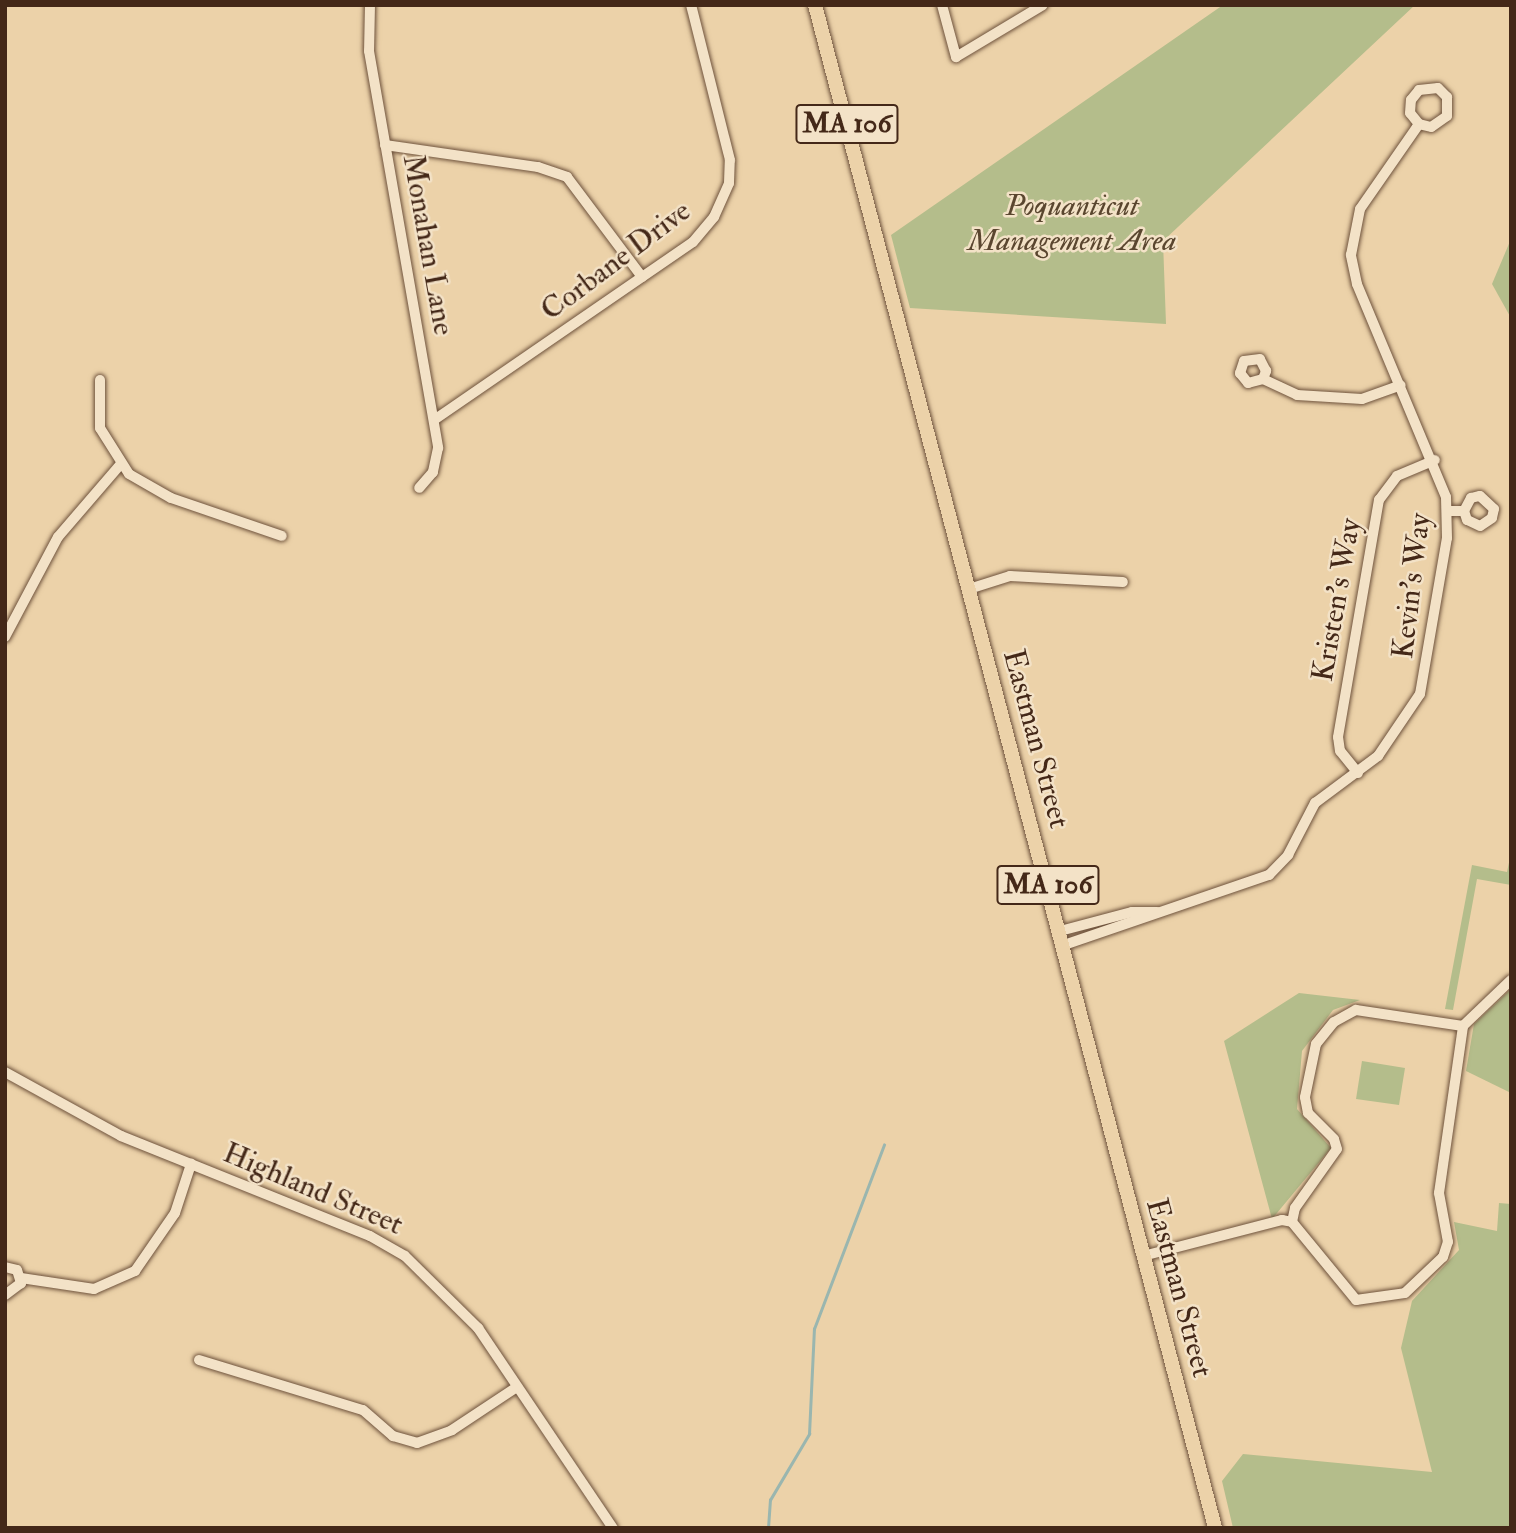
<!DOCTYPE html>
<style>
body{margin:0}
#map{position:relative;width:1516px;height:1533px;overflow:hidden;background:#ecd2a9;font-family:"IM FELL Double Pica",serif}
div>[style]{position:absolute}
.green>*{inset:0;background:#b4bd8b}
.stream>*{height:2.5px;margin:-1.25px;padding:0 1.25px;transform-origin:1.25px;border-radius:1.25px;background:#9ab6af}
.roads{filter:drop-shadow(0 0 2px #6e523c) drop-shadow(0 0 2px #6e523c)}
.minor>*{height:10px;margin:-5px;padding:0 5px;transform-origin:5px;border-radius:5px;background:#f3e2c7}
.major>*{height:14px;margin:-7px;padding:0 7px;transform-origin:7px;border-radius:7px;background:#ecd2a9}
span{translate:-50% -50%;white-space:nowrap;text-align:center;line-height:1.15;-webkit-text-stroke:5px #f3e2c7;paint-order:stroke}
.shield-label span{padding:2px 5px;background:#f3e2c7;border:2px solid;border-radius:5px;-webkit-text-stroke-width:0}
.shield-label{font-size:28px;color:#442818;font-weight:700}
.park-label{font-size:30px;color:#5a462f;font-style:italic}
.street-label{font-size:30px;color:#442818}
.frame{position:absolute;inset:0;border:7px solid #442818;pointer-events:none}
</style>
<div id="map">
<div class="green">
<div style="clip-path:polygon(1223px 5px,1415px 5px,1163px 241px,1166px 324px,910px 308px,891px 235px)"></div>
<div style="clip-path:polygon(1511px 239px,1511px 318px,1492px 284px)"></div>
<div style="clip-path:polygon(1511px 853px,1511px 885px,1477px 879px,1453px 1010px,1445px 1009px,1472px 865px,1507px 872px)"></div>
<div style="clip-path:polygon(1511px 989px,1511px 1093px,1466px 1071px,1474px 1024px)"></div>
<div style="clip-path:polygon(1299px 993px,1360px 1000px,1333px 1010px,1302px 1051px,1297px 1109px,1331px 1148px,1272px 1219px,1224px 1041px)"></div>
<div style="clip-path:polygon(1362px 1061px,1405px 1068px,1399px 1105px,1356px 1099px)"></div>
<div style="clip-path:polygon(1499px 1203px,1511px 1204px,1511px 1528px,1233px 1528px,1222px 1481px,1243px 1454px,1432px 1472px,1401px 1348px,1412px 1301px,1459px 1250px,1454px 1222px,1497px 1231px)"></div>
</div>
<div class="stream">
<div style="left:768px;top:1528px;width:28px;rotate:-86deg"></div>
<div style="left:770px;top:1500px;width:77px;rotate:-59.4deg"></div>
<div style="left:809px;top:1434px;width:105px;rotate:-87.3deg"></div>
<div style="left:814px;top:1329px;width:197px;rotate:-69.2deg"></div>
</div>
<div class="roads">
<div class="minor">
<div style="left:370px;top:5px;width:46px;rotate:91.2deg"></div>
<div style="left:369px;top:51px;width:403px;rotate:80.1deg"></div>
<div style="left:438px;top:448px;width:25px;rotate:102deg"></div>
<div style="left:433px;top:472px;width:21px;rotate:131deg"></div>
<div style="left:942px;top:5px;width:54px;rotate:74.9deg"></div>
<div style="left:956px;top:57px;width:101px;rotate:-30.9deg"></div>
<div style="left:385px;top:145px;width:155px;rotate:8.2deg"></div>
<div style="left:538px;top:167px;width:31px;rotate:19deg"></div>
<div style="left:567px;top:177px;width:125px;rotate:53.1deg"></div>
<div style="left:1263px;top:379px;width:9px;rotate:-69deg"></div>
<div style="left:1266px;top:371px;width:13px;rotate:-117deg"></div>
<div style="left:1260px;top:359px;width:16px;rotate:173deg"></div>
<div style="left:1244px;top:361px;width:13px;rotate:108deg"></div>
<div style="left:1240px;top:373px;width:13px;rotate:51deg"></div>
<div style="left:1248px;top:383px;width:16px;rotate:-15deg"></div>
<div style="left:1263px;top:379px;width:38px;rotate:25deg"></div>
<div style="left:1297px;top:395px;width:65px;rotate:3.5deg"></div>
<div style="left:1362px;top:399px;width:41px;rotate:-19.7deg"></div>
<div style="left:100px;top:380px;width:48px;rotate:90deg"></div>
<div style="left:100px;top:428px;width:54px;rotate:57.8deg"></div>
<div style="left:129px;top:474px;width:48px;rotate:29.7deg"></div>
<div style="left:171px;top:498px;width:117px;rotate:18.9deg"></div>
<div style="left:434px;top:420px;width:314px;rotate:-34.5deg"></div>
<div style="left:693px;top:242px;width:33px;rotate:-50deg"></div>
<div style="left:714px;top:217px;width:37px;rotate:-66deg"></div>
<div style="left:729px;top:183px;width:23px;rotate:-88deg"></div>
<div style="left:730px;top:160px;width:160px;rotate:-104.1deg"></div>
<div style="left:1448px;top:511px;width:16px"></div>
<div style="left:1464px;top:511px;width:15px;rotate:-62deg"></div>
<div style="left:1471px;top:498px;width:9px;rotate:-13deg"></div>
<div style="left:1480px;top:496px;width:19px;rotate:43deg"></div>
<div style="left:1494px;top:509px;width:9px;rotate:103deg"></div>
<div style="left:1492px;top:518px;width:14px;rotate:146deg"></div>
<div style="left:1480px;top:526px;width:14px;rotate:-155deg"></div>
<div style="left:1467px;top:520px;width:9px;rotate:-108deg"></div>
<div style="left:969px;top:589px;width:43px;rotate:-17.6deg"></div>
<div style="left:1010px;top:576px;width:113px;rotate:3deg"></div>
<div style="left:5px;top:637px;width:113px;rotate:-62.1deg"></div>
<div style="left:58px;top:537px;width:95px;rotate:-49.3deg"></div>
<div style="left:1358px;top:773px;width:28px;rotate:-129deg"></div>
<div style="left:1340px;top:751px;width:14px;rotate:-98deg"></div>
<div style="left:1338px;top:737px;width:241px;rotate:-80.2deg"></div>
<div style="left:1379px;top:500px;width:30px;rotate:-53deg"></div>
<div style="left:1397px;top:476px;width:41px;rotate:-22.8deg"></div>
<div style="left:1060px;top:931px;width:74px;rotate:-14.8deg"></div>
<div style="left:1132px;top:912px;width:25px"></div>
<div style="left:1064px;top:945px;width:217px;rotate:-18.9deg"></div>
<div style="left:1269px;top:875px;width:28px;rotate:-46deg"></div>
<div style="left:1288px;top:855px;width:59px;rotate:-62.6deg"></div>
<div style="left:1315px;top:803px;width:79px;rotate:-36.7deg"></div>
<div style="left:1378px;top:756px;width:75px;rotate:-55.9deg"></div>
<div style="left:1420px;top:694px;width:158px;rotate:-80.2deg"></div>
<div style="left:1447px;top:538px;width:41px;rotate:-91.4deg"></div>
<div style="left:1446px;top:497px;width:231px;rotate:-112.7deg"></div>
<div style="left:1357px;top:284px;width:30px;rotate:-102deg"></div>
<div style="left:1351px;top:255px;width:47px;rotate:-78.9deg"></div>
<div style="left:1360px;top:209px;width:103px;rotate:-55.2deg"></div>
<div style="left:1419px;top:124px;width:14px;rotate:-129deg"></div>
<div style="left:1410px;top:113px;width:13px;rotate:-86deg"></div>
<div style="left:1411px;top:100px;width:13px;rotate:-51deg"></div>
<div style="left:1419px;top:90px;width:19px;rotate:-6deg"></div>
<div style="left:1438px;top:88px;width:13px;rotate:45deg"></div>
<div style="left:1447px;top:97px;width:19px;rotate:90deg"></div>
<div style="left:1447px;top:116px;width:19px;rotate:145deg"></div>
<div style="left:1431px;top:127px;width:12px;rotate:-166deg"></div>
<div style="left:1463px;top:1026px;width:66px;rotate:-43.8deg"></div>
<div style="left:5px;top:1072px;width:132px;rotate:28.9deg"></div>
<div style="left:121px;top:1136px;width:268px;rotate:21.9deg"></div>
<div style="left:370px;top:1236px;width:40px;rotate:29.7deg"></div>
<div style="left:405px;top:1256px;width:103px;rotate:44.6deg"></div>
<div style="left:478px;top:1328px;width:241px;rotate:56deg"></div>
<div style="left:1292px;top:1222px;width:14px;rotate:-78deg"></div>
<div style="left:1295px;top:1208px;width:72px;rotate:-54.6deg"></div>
<div style="left:1337px;top:1149px;width:10px;rotate:-107deg"></div>
<div style="left:1334px;top:1139px;width:37px;rotate:-135deg"></div>
<div style="left:1308px;top:1113px;width:16px;rotate:-101deg"></div>
<div style="left:1305px;top:1097px;width:54px;rotate:-78.3deg"></div>
<div style="left:1316px;top:1044px;width:28px;rotate:-51deg"></div>
<div style="left:1334px;top:1022px;width:25px;rotate:-29deg"></div>
<div style="left:1356px;top:1010px;width:108px;rotate:8.5deg"></div>
<div style="left:1143px;top:1256px;width:144px;rotate:-14.5deg"></div>
<div style="left:1282px;top:1220px;width:10px;rotate:11deg"></div>
<div style="left:1292px;top:1222px;width:101px;rotate:50.6deg"></div>
<div style="left:1356px;top:1300px;width:49px;rotate:-8.1deg"></div>
<div style="left:1405px;top:1293px;width:52px;rotate:-43.5deg"></div>
<div style="left:1443px;top:1257px;width:16px;rotate:-72deg"></div>
<div style="left:1448px;top:1242px;width:50px;rotate:-100.4deg"></div>
<div style="left:1439px;top:1193px;width:169px;rotate:-81.8deg"></div>
<div style="left:5px;top:1267px;width:12px;rotate:14deg"></div>
<div style="left:17px;top:1270px;width:14px;rotate:73deg"></div>
<div style="left:21px;top:1283px;width:20px;rotate:143deg"></div>
<div style="left:21px;top:1278px;width:74px;rotate:8.6deg"></div>
<div style="left:94px;top:1289px;width:45px;rotate:-23.7deg"></div>
<div style="left:135px;top:1271px;width:70px;rotate:-55.4deg"></div>
<div style="left:175px;top:1213px;width:52px;rotate:-71.9deg"></div>
<div style="left:199px;top:1360px;width:171px;rotate:17deg"></div>
<div style="left:363px;top:1410px;width:40px;rotate:41deg"></div>
<div style="left:393px;top:1436px;width:25px;rotate:16deg"></div>
<div style="left:417px;top:1443px;width:37px;rotate:-20deg"></div>
<div style="left:452px;top:1430px;width:78px;rotate:-33.5deg"></div>
</div>
<div class="major">
<div style="left:815px;top:5px;width:1575px;rotate:75.28deg"></div>
</div>
</div>
<div class="shield-label">
<span style="left:847px;top:124px">MA 106</span>
<span style="left:1048px;top:885px">MA 106</span>
</div>
<div class="park-label">
<span style="left:1072px;top:223px">Poquanticut<br>Management Area</span>
</div>
<div class="street-label">
<span style="left:428px;top:245px;rotate:80deg">Monahan Lane</span>
<span style="left:616px;top:261px;rotate:-37deg">Corbane Drive</span>
<span style="left:1412px;top:586px;rotate:-83deg">Kevin's Way</span>
<span style="left:1337px;top:600px;rotate:-80deg">Kristen's Way</span>
<span style="left:1036px;top:739px;rotate:75deg">Eastman Street</span>
<span style="left:313px;top:1189px;rotate:23deg">Highland Street</span>
<span style="left:1179px;top:1288px;rotate:75deg">Eastman Street</span>
</div>
<div class="frame"></div>
</div>
